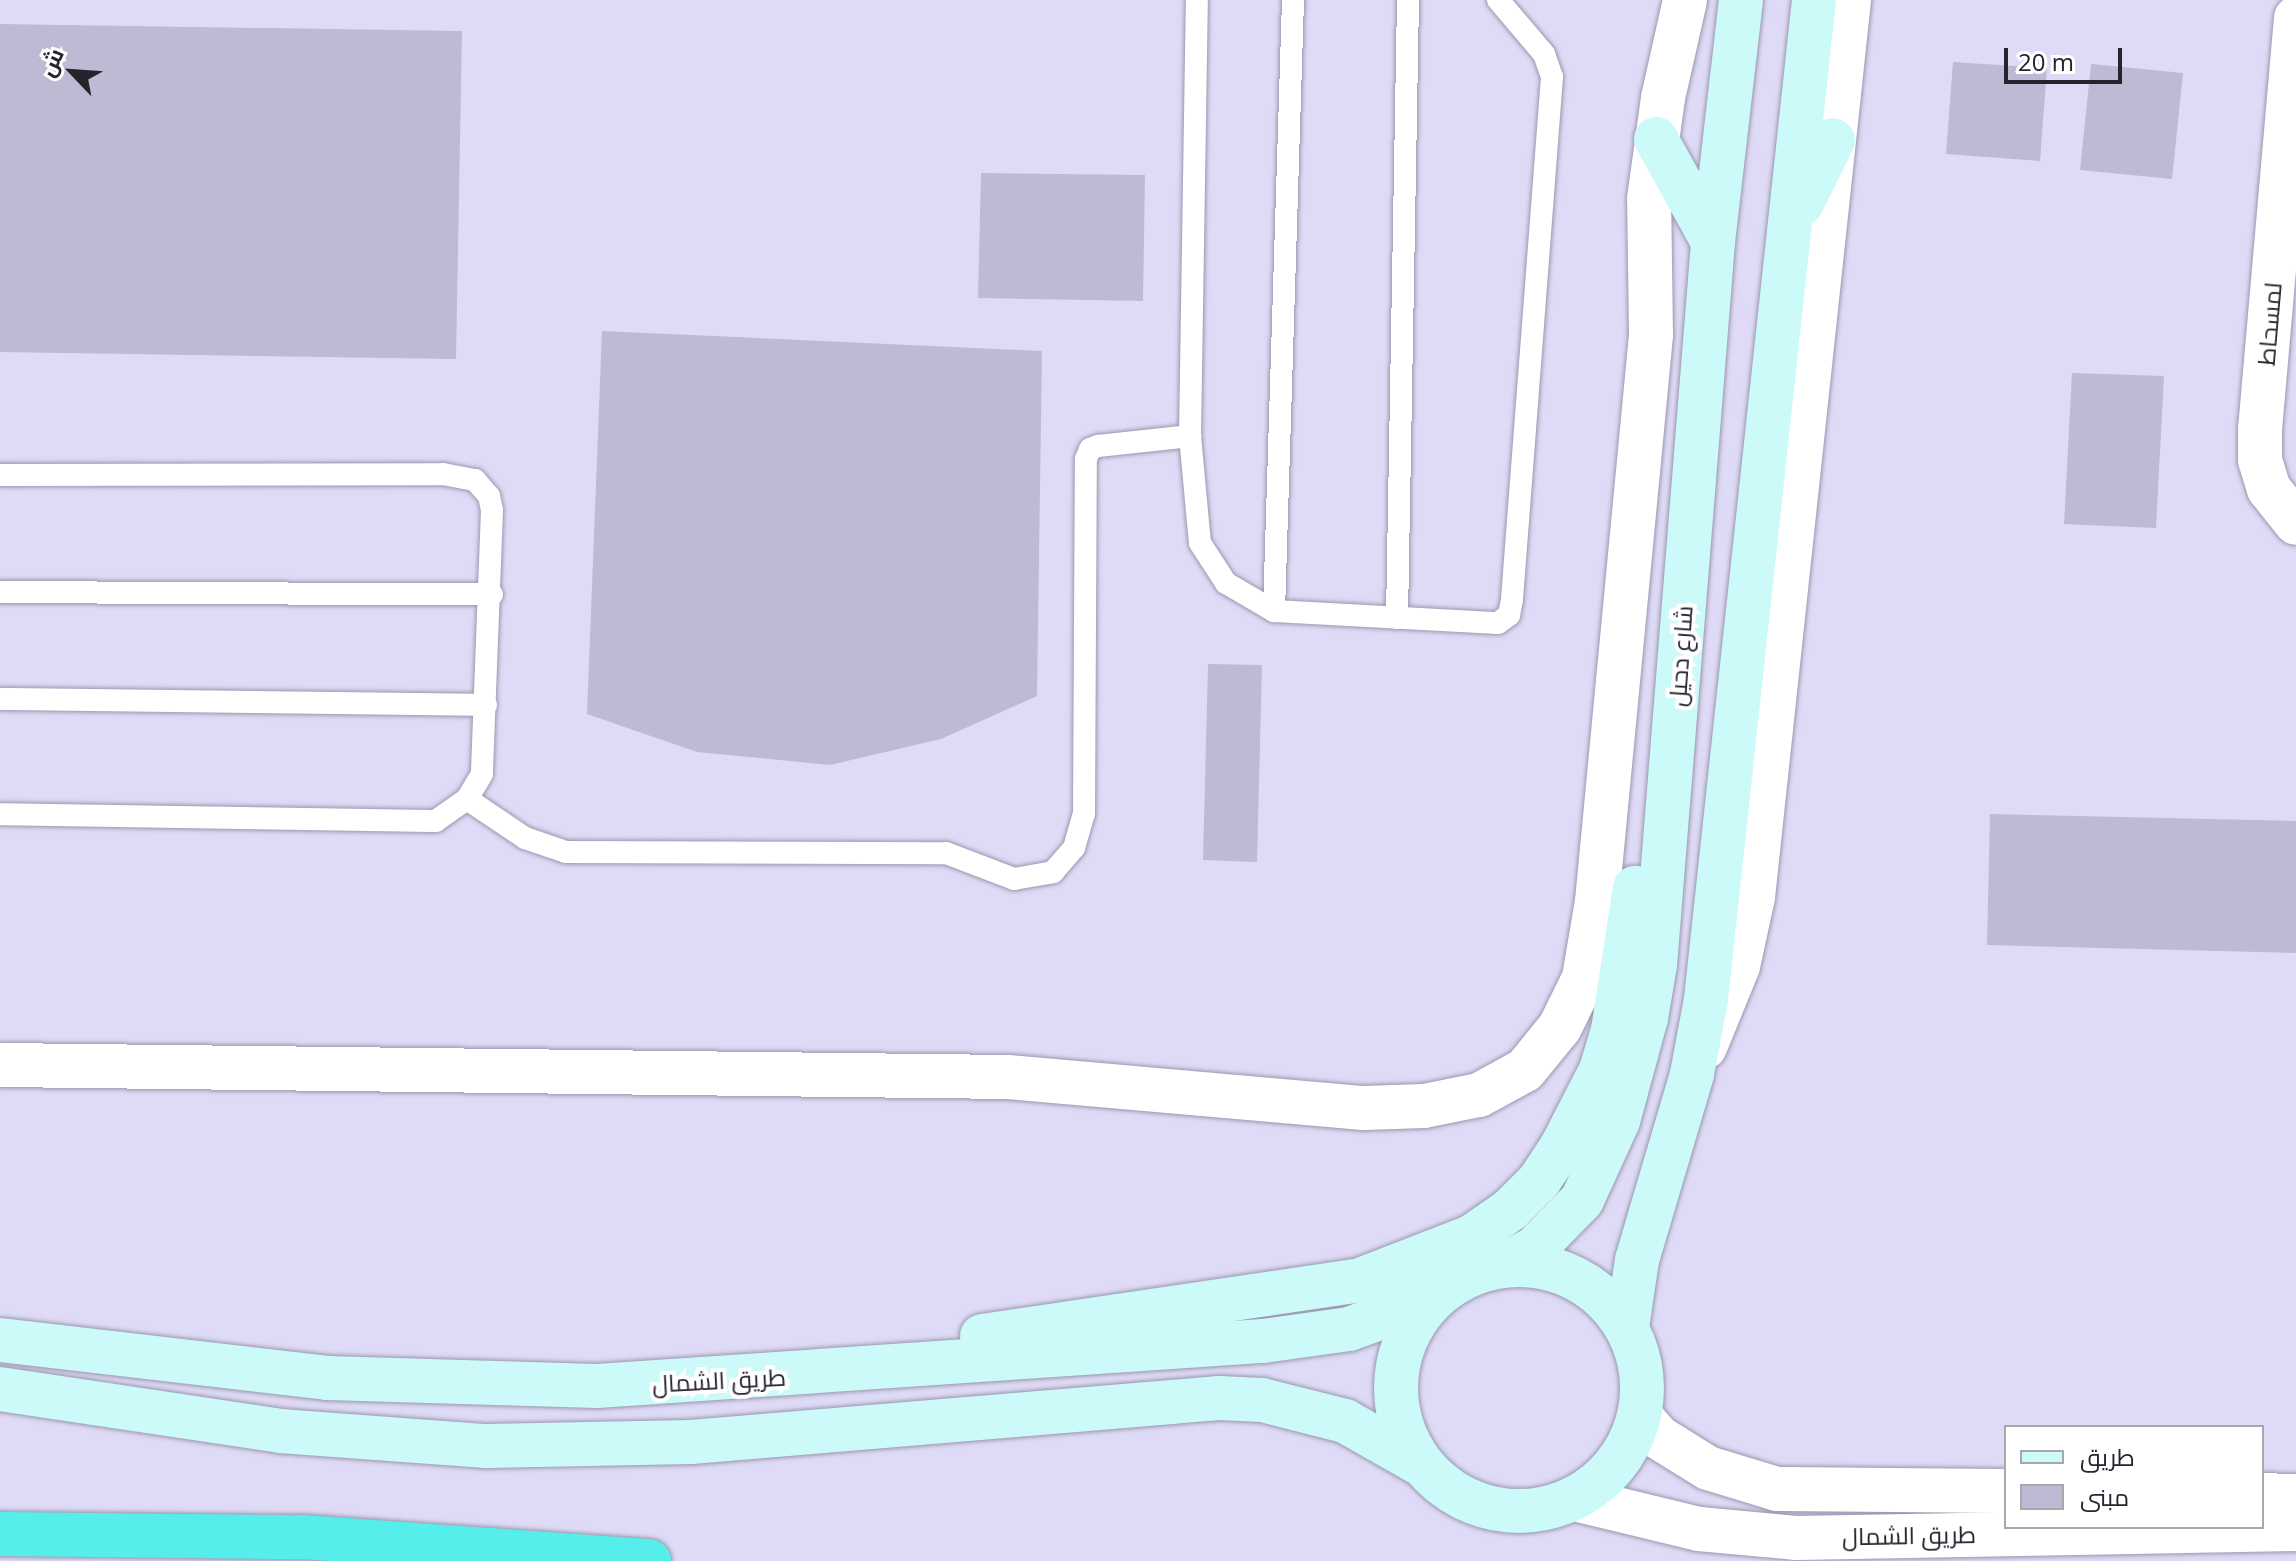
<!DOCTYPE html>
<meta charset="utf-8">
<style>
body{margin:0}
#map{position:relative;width:2296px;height:1561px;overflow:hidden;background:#dfdbf6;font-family:"Open Sans",Cairo,sans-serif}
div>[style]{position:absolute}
.building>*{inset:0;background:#bebad4}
.roads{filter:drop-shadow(0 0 2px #9b97b0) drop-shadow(0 0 2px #9b97b0)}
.service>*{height:22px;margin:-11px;padding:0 11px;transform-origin:11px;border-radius:11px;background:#fff}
.minor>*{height:44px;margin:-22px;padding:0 22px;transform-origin:22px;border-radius:22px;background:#fff}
.tertiary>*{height:44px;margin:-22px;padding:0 22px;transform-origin:22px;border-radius:22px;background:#fff}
.secondary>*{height:44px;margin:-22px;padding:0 22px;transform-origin:22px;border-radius:22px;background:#ccfaf9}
.secondary>.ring{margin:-22px;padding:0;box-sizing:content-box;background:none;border:44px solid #ccfaf9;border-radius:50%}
.motorway>*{height:44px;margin:-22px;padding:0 22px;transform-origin:22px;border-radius:22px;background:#56eeea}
span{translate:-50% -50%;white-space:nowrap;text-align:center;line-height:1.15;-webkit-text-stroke:8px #fff;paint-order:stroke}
.street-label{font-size:24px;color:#25242e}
.legend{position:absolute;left:2004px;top:1425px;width:260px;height:104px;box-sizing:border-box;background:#fff;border:2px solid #a8a7ab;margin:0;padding:10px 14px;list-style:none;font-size:24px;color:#25242e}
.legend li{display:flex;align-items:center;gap:16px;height:40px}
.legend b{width:40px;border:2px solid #a8a7ab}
.north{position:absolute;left:32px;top:32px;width:80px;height:80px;-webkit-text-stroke:6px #fff;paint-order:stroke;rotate:295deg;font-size:22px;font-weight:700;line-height:32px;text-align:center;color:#25242e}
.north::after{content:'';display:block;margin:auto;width:28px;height:36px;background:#25242e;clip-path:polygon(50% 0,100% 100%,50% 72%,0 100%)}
.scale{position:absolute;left:2004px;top:48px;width:118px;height:36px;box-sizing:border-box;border:4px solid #25242e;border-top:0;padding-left:10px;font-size:24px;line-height:28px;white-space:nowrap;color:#25242e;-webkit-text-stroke:6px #fff;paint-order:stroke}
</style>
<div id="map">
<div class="building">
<div style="clip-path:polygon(0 24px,462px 31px,456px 359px,0 352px)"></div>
<div style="clip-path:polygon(1953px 62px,2047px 68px,2040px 161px,1946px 154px)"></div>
<div style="clip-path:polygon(2091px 64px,2183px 73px,2172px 179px,2080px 170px)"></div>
<div style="clip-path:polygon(981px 173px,1145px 175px,1143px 301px,978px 298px)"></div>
<div style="clip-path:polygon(602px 331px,1042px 351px,1037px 696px,941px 739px,830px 765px,697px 752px,587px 714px)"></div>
<div style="clip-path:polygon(2072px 373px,2164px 376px,2156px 528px,2064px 524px)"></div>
<div style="clip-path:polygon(1208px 664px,1262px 665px,1257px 862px,1203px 860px)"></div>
<div style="clip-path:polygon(1990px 814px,2296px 821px,2296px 953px,1987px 945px)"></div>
</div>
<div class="roads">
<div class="service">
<div style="left:1190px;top:436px;width:436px;rotate:-89.1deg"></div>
<div style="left:0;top:475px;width:443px;rotate:-0.1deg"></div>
<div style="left:443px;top:474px;width:33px;rotate:11deg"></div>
<div style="left:475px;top:480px;width:21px;rotate:49deg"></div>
<div style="left:489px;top:496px;width:14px;rotate:78deg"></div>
<div style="left:492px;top:510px;width:264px;rotate:92.2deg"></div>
<div style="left:482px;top:774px;width:29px;rotate:121deg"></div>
<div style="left:467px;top:799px;width:38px;rotate:145deg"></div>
<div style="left:436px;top:821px;width:436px;rotate:-179.1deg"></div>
<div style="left:0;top:592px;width:492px;rotate:0.3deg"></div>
<div style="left:1274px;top:611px;width:611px;rotate:-88.22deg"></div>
<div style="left:1397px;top:618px;width:618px;rotate:-88.98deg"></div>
<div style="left:0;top:699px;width:486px;rotate:0.7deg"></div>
<div style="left:467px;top:799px;width:70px;rotate:33.9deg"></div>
<div style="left:525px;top:838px;width:43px;rotate:18.9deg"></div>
<div style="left:566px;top:852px;width:380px;rotate:0.2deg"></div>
<div style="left:946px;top:853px;width:73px;rotate:20.9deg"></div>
<div style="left:1014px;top:879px;width:40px;rotate:-10deg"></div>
<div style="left:1053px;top:872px;width:32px;rotate:-49deg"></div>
<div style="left:1074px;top:848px;width:35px;rotate:-74deg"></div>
<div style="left:1084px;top:814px;width:355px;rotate:-89.7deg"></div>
<div style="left:1086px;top:459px;width:11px;rotate:-68deg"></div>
<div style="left:1090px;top:449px;width:9px;rotate:-21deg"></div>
<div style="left:1098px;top:446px;width:93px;rotate:-6.2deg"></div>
<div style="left:1190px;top:436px;width:107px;rotate:84.7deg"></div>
<div style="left:1200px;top:543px;width:48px;rotate:57deg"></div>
<div style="left:1226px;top:583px;width:56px;rotate:30.3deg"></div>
<div style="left:1274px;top:611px;width:224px;rotate:3.1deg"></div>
<div style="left:1498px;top:623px;width:14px;rotate:-36deg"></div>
<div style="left:1509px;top:615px;width:16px;rotate:-79deg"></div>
<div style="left:1512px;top:599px;width:524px;rotate:-85.62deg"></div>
<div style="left:1552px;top:77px;width:24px;rotate:-109deg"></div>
<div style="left:1544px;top:54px;width:71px;rotate:-130.4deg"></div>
</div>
<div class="minor">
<div style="left:2296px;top:18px;width:413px;rotate:95deg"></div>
<div style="left:2260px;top:429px;width:31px;rotate:90deg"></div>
<div style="left:2260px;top:460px;width:30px;rotate:73deg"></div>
<div style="left:2269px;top:489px;width:43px;rotate:51.5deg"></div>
<div style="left:1705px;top:1047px;width:87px;rotate:-67.8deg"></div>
<div style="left:1738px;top:966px;width:71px;rotate:-77.7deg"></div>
<div style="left:1753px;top:897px;width:902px;rotate:-83.89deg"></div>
<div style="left:0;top:1065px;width:1008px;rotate:0.68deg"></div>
<div style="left:1008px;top:1077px;width:357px;rotate:5deg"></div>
<div style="left:1364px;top:1108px;width:60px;rotate:-1.9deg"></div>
<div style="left:1424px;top:1106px;width:56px;rotate:-11.3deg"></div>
<div style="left:1479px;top:1095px;width:52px;rotate:-28.5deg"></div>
<div style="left:1525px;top:1070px;width:55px;rotate:-50.9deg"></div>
<div style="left:1560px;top:1027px;width:55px;rotate:-63.9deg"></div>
<div style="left:1584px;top:978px;width:78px;rotate:-80.4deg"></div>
<div style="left:1597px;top:901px;width:569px;rotate:-84.55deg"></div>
<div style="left:1651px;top:335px;width:136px;rotate:-90.8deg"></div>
<div style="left:1649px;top:199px;width:102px;rotate:-82.1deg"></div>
<div style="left:1663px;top:98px;width:100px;rotate:-77.3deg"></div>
</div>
<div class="tertiary">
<div style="left:1640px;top:1416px;width:28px;rotate:49deg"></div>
<div style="left:1658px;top:1437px;width:59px;rotate:31.8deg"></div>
<div style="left:1708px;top:1468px;width:72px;rotate:16.9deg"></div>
<div style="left:1777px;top:1489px;width:229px;rotate:0.5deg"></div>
<div style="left:2262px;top:1495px;width:34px;rotate:2deg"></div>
<div style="left:1575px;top:1499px;width:128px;rotate:13.6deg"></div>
<div style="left:1699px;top:1529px;width:97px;rotate:5.3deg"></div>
<div style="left:1796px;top:1538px;width:500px;rotate:-1.03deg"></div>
</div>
<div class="secondary">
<div style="left:1656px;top:139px;width:118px;rotate:61deg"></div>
<div style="left:1802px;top:203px;width:70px;rotate:-63.8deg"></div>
<div style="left:1506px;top:1264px;width:33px;rotate:-29deg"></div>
<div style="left:1535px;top:1248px;width:67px;rotate:-45.6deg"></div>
<div style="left:1582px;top:1200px;width:87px;rotate:-65.5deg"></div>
<div style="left:1618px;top:1121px;width:107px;rotate:-74.8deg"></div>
<div style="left:1646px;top:1018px;width:54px;rotate:-80.4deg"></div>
<div style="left:1655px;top:965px;width:725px;rotate:-85.41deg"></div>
<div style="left:1713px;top:242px;width:244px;rotate:-83.4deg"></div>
<div class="ring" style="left:1396px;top:1265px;width:202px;height:202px"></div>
<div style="left:1627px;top:1327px;width:68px;rotate:-81.5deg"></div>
<div style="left:1637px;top:1260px;width:194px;rotate:-73.5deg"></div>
<div style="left:1692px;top:1074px;width:76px;rotate:-79.4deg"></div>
<div style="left:1706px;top:999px;width:1005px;rotate:-83.83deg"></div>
<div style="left:982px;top:1336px;width:382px;rotate:-8.4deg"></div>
<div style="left:1360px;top:1280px;width:119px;rotate:-21.2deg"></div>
<div style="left:1471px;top:1237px;width:47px;rotate:-34.7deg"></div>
<div style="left:1510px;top:1210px;width:41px;rotate:-45deg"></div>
<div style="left:1539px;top:1181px;width:42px;rotate:-56.7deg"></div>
<div style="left:1562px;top:1146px;width:85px;rotate:-62.8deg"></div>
<div style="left:1601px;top:1070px;width:42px;rotate:-73.3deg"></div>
<div style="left:1613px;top:1030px;width:144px;rotate:-81.2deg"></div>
<div style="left:0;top:1340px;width:329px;rotate:6.6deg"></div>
<div style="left:327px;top:1378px;width:270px;rotate:1.7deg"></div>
<div style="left:597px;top:1386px;width:668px;rotate:-3.87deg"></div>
<div style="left:1263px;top:1341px;width:87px;rotate:-7.9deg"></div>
<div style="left:1349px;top:1329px;width:90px;rotate:-20deg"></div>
<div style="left:0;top:1389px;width:283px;rotate:8.5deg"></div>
<div style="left:280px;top:1431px;width:207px;rotate:4.2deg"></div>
<div style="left:486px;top:1446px;width:205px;rotate:-1.1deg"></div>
<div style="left:691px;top:1442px;width:530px;rotate:-4.76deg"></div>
<div style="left:1219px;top:1398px;width:43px;rotate:2.7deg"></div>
<div style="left:1262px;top:1400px;width:86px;rotate:14.2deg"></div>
<div style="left:1345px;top:1421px;width:85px;rotate:29.6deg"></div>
</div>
<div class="motorway">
<div style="left:0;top:1534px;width:303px;rotate:0.6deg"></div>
<div style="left:303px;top:1537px;width:347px;rotate:4deg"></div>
</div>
</div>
<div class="street-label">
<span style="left:2269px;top:324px;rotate:-85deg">لمسحاط</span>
<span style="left:1680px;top:656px;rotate:-86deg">شارع دحيل</span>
<span style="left:719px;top:1380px;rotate:-3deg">طريق الشمال</span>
<span style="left:1909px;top:1535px;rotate:-1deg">طريق الشمال</span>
</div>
<ul class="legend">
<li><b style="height:10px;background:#ccfaf9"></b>طريق</li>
<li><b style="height:22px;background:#bebad4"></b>مبنى</li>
</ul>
<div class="north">ش</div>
<div class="scale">20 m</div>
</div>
